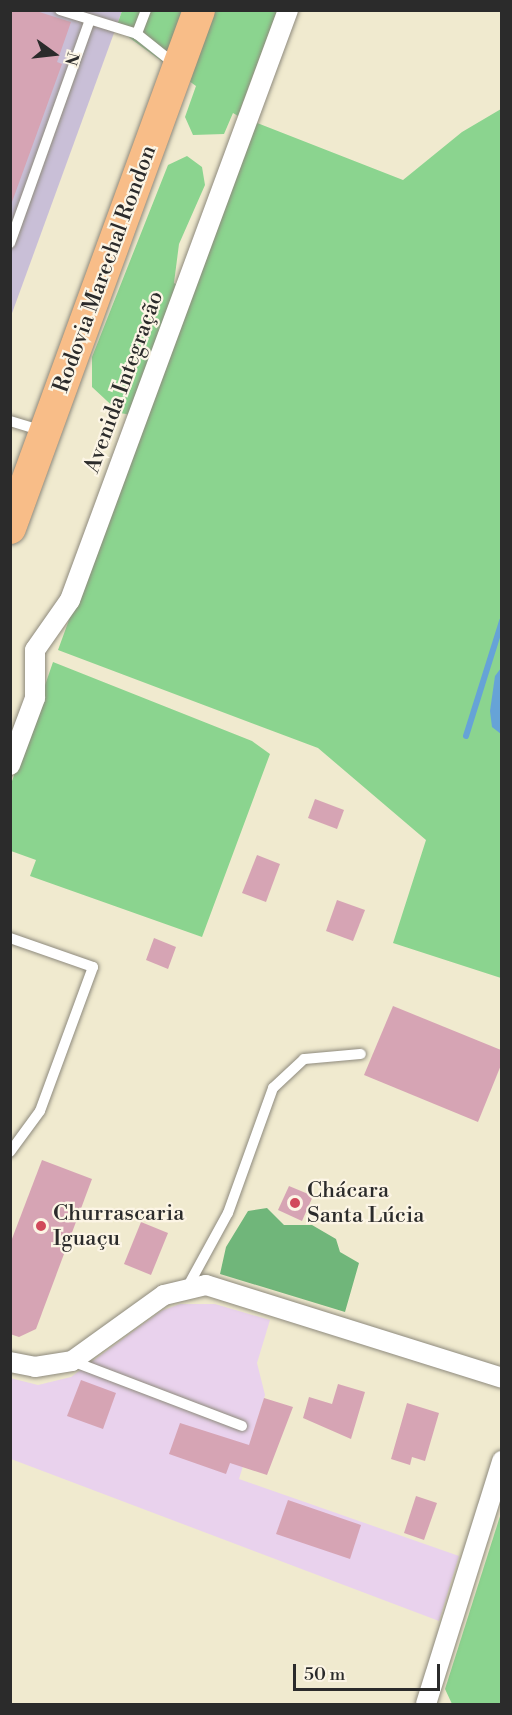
<!DOCTYPE html>
<meta charset="utf-8">
<style>
body{margin:0}
#map{position:relative;width:512px;height:1715px;overflow:hidden;background:#f0eacf;font-family:"Libre Bodoni",serif}
div>[style]{position:absolute}
.built>*{inset:0;background:#e9d2ed}
.industrial>*{inset:0;background:#c9bfd7}
.green>*{inset:0;background:#8bd48f}
.forest>*{inset:0;background:#70b67a}
.water>*{inset:0;background:#66a3d7}
.stream>*{height:6px;margin:-3px;padding:0 3px;transform-origin:3px;border-radius:3px;background:#66a3d7}
.building>*{inset:0;background:#d6a4b4}
.roads{filter:drop-shadow(0 0 2px #8e8a7d) drop-shadow(0 0 2px #8e8a7d)}
.lane>*{height:10px;margin:-5px;padding:0 5px;transform-origin:5px;border-radius:5px;background:#fff}
.street>*{height:20px;margin:-10px;padding:0 10px;transform-origin:10px;border-radius:10px;background:#fff}
.primary>*{height:32px;margin:-16px;padding:0 16px;transform-origin:16px;border-radius:16px;background:#f8bd88}
.dots>*{width:16px;height:16px;translate:-50% -50%;box-sizing:border-box;border:3px solid #fcf5e5;border-radius:50%}
span{translate:-50% -50%;white-space:nowrap;text-align:center;line-height:1.15;-webkit-text-stroke:4.5px #fcf5e5;paint-order:stroke}
.street-label{font-size:22px;color:#2b2b2b}
.poi-label{font-size:22px;color:#2b2b2b}
.left{translate:0 -50%;text-align:left}
.frame{position:absolute;inset:0;border:12px solid #2b2b2b;pointer-events:none}
.north{position:absolute;left:24px;top:24px;width:60px;height:60px;-webkit-text-stroke:4px #fcf5e5;paint-order:stroke;rotate:105deg;font-size:16px;font-weight:700;line-height:24px;text-align:center;color:#2b2b2b}
.north::after{content:'';display:block;margin:auto;width:21px;height:27px;background:#2b2b2b;clip-path:polygon(50% 0,100% 100%,50% 72%,0 100%)}
.scale{position:absolute;left:293px;top:1664px;width:147px;height:27px;box-sizing:border-box;border:3px solid #2b2b2b;border-top:0;padding-left:8px;font-size:18px;line-height:21px;white-space:nowrap;color:#2b2b2b;-webkit-text-stroke:4px #fcf5e5;paint-order:stroke}
</style>
<div id="map">
<div class="built">
<div style="clip-path:polygon(180px 1304px,215px 1304px,270px 1320px,257px 1363px,265px 1395px,239px 1479px,459px 1556px,439px 1621px,11px 1459px,10px 1378px,38px 1385px,71px 1377px,161px 1311px)"></div>
</div>
<div class="industrial">
<div style="clip-path:polygon(11px 11px,122px 11px,11px 316px)"></div>
</div>
<div class="green">
<div style="clip-path:polygon(122px 11px,277px 11px,238px 116px,233px 113px,224px 134px,193px 135px,185px 117px,196px 86px,116px 28px)"></div>
<div style="clip-path:polygon(501px 109px,501px 978px,393px 943px,426px 840px,318px 748px,58px 650px,143px 417px,120px 413px,92px 387px,92px 357px,168px 165px,187px 156px,202px 167px,205px 185px,179px 244px,174px 283px,189px 293px,252px 121px,403px 180px,462px 132px)"></div>
<div style="clip-path:polygon(53px 662px,252px 741px,270px 754px,202px 937px,30px 876px,36px 860px,11px 851px,11px 784px)"></div>
<div style="clip-path:polygon(501px 1513px,501px 1704px,452px 1704px,445px 1689px)"></div>
</div>
<div class="forest">
<div style="clip-path:polygon(267px 1208px,284px 1225px,312px 1225px,336px 1239px,340px 1252px,359px 1263px,345px 1312px,220px 1274px,226px 1247px,248px 1211px)"></div>
</div>
<div class="water">
<div style="clip-path:polygon(501px 668px,501px 734px,492px 727px,490px 711px,495px 676px)"></div>
</div>
<div class="stream">
<div style="left:466px;top:736px;width:121px;rotate:-72.6deg"></div>
</div>
<div class="building">
<div style="clip-path:polygon(10px 10px,33px 10px,71px 22px,57px 62px,62px 64px,12px 202px)"></div>
<div style="clip-path:polygon(315px 799px,344px 810px,337px 829px,308px 818px)"></div>
<div style="clip-path:polygon(257px 855px,280px 864px,266px 902px,242px 893px)"></div>
<div style="clip-path:polygon(337px 900px,365px 910px,353px 941px,326px 931px)"></div>
<div style="clip-path:polygon(154px 938px,176px 947px,168px 969px,146px 960px)"></div>
<div style="clip-path:polygon(393px 1006px,501px 1050px,501px 1065px,478px 1122px,364px 1075px)"></div>
<div style="clip-path:polygon(42px 1160px,92px 1179px,36px 1329px,19px 1337px,10px 1334px,10px 1244px)"></div>
<div style="clip-path:polygon(289px 1186px,313px 1196px,302px 1221px,278px 1210px)"></div>
<div style="clip-path:polygon(141px 1222px,168px 1233px,151px 1275px,124px 1264px)"></div>
<div style="clip-path:polygon(81px 1380px,116px 1393px,103px 1429px,67px 1416px)"></div>
<div style="clip-path:polygon(338px 1384px,365px 1392px,351px 1439px,303px 1418px,309px 1397px,332px 1404px)"></div>
<div style="clip-path:polygon(264px 1398px,293px 1407px,267px 1475px,230px 1463px,226px 1474px,169px 1454px,180px 1423px,249px 1445px)"></div>
<div style="clip-path:polygon(407px 1403px,439px 1413px,425px 1461px,412px 1457px,410px 1465px,391px 1459px)"></div>
<div style="clip-path:polygon(416px 1496px,437px 1503px,424px 1540px,404px 1533px)"></div>
<div style="clip-path:polygon(288px 1500px,361px 1525px,350px 1559px,276px 1534px)"></div>
</div>
<div class="roads">
<div class="lane">
<div style="left:60px;top:10px;width:81px;rotate:17.3deg"></div>
<div style="left:146px;top:10px;width:26px;rotate:111deg"></div>
<div style="left:137px;top:34px;width:50px;rotate:38.5deg"></div>
<div style="left:10px;top:243px;width:237px;rotate:-70.3deg"></div>
<div style="left:10px;top:421px;width:34px;rotate:17deg"></div>
<div style="left:10px;top:938px;width:88px;rotate:19.3deg"></div>
<div style="left:93px;top:967px;width:153px;rotate:110.2deg"></div>
<div style="left:40px;top:1111px;width:51px;rotate:126.2deg"></div>
<div style="left:188px;top:1286px;width:83px;rotate:-61.3deg"></div>
<div style="left:228px;top:1213px;width:133px;rotate:-70.2deg"></div>
<div style="left:273px;top:1088px;width:42px;rotate:-43.1deg"></div>
<div style="left:304px;top:1059px;width:57px;rotate:-5deg"></div>
<div style="left:72px;top:1361px;width:182px;rotate:20.9deg"></div>
</div>
<div class="street">
<div style="left:10px;top:765px;width:72px;rotate:-69.5deg"></div>
<div style="left:35px;top:698px;width:48px;rotate:-90deg"></div>
<div style="left:35px;top:650px;width:61px;rotate:-55deg"></div>
<div style="left:70px;top:600px;width:629px;rotate:-69.72deg"></div>
<div style="left:10px;top:1362px;width:25px;rotate:11deg"></div>
<div style="left:35px;top:1367px;width:37px;rotate:-9deg"></div>
<div style="left:72px;top:1361px;width:113px;rotate:-35.7deg"></div>
<div style="left:164px;top:1295px;width:43px;rotate:-13.4deg"></div>
<div style="left:206px;top:1285px;width:310px;rotate:17.4deg"></div>
<div style="left:426px;top:1704px;width:255px;rotate:-72.6deg"></div>
</div>
<div class="primary">
<div style="left:10px;top:528px;width:551px;rotate:-69.95deg"></div>
</div>
</div>
<div class="dots">
<div style="left:295px;top:1203px;background:#d1495b"></div>
<div style="left:41px;top:1226px;background:#d1495b"></div>
</div>
<div class="street-label">
<span style="left:105px;top:269px;rotate:-70deg">Rodovia Marechal Rondon</span>
<span style="left:124px;top:382px;rotate:-70deg">Avenida Integração</span>
</div>
<div class="poi-label">
<span class="left" style="left:307px;top:1203px">Chácara<br>Santa Lúcia</span>
<span class="left" style="left:53px;top:1226px">Churrascaria<br>Iguaçu</span>
</div>
<div class="frame"></div>
<div class="north">N</div>
<div class="scale">50 m</div>
</div>
